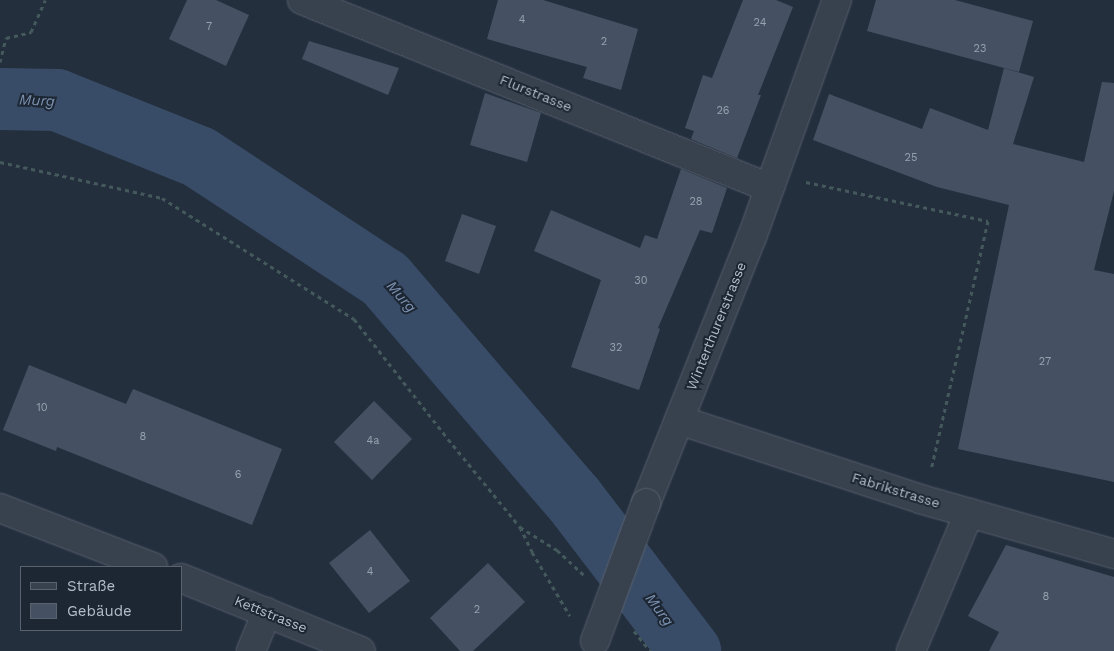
<!DOCTYPE html>
<meta charset="utf-8">
<style>
body{margin:0}
#map{position:relative;width:1114px;height:651px;overflow:hidden;background:#242f3e;font-family:"Work Sans",sans-serif}
div>[style]{position:absolute}
.river>*{height:62px;margin:-31px;padding:0 31px;transform-origin:31px;border-radius:31px;background:#394c67}
.building>*{inset:0;background:#455162}
.path>*{height:3px;margin-top:-1.5px;transform-origin:0;background:repeating-linear-gradient(90deg,#44595c 0 4px,transparent 0 8px)}
.roads{filter:drop-shadow(0 0 1px #565f6c) drop-shadow(0 0 1px #565f6c)}
.minor>*{height:28px;margin:-14px;padding:0 14px;transform-origin:14px;border-radius:14px;background:#38414e}
.bridges{filter:drop-shadow(0 0 1px #565f6c) drop-shadow(0 0 1px #565f6c)}
.minor-bridge>*{height:28px;margin:-14px;padding:0 14px;transform-origin:14px;border-radius:14px;background:#38414e}
span{translate:-50% -50%;white-space:nowrap;text-align:center;line-height:1.15;-webkit-text-stroke:4px #1d2633;paint-order:stroke}
.number-label{font-size:11px;color:#98a1af}
.number-label span{-webkit-text-stroke-width:0}
.street-label{font-size:14px;color:#b4bcc9}
.water-label{font-size:15px;color:#7c92b1;font-style:italic}
.legend{position:absolute;left:20px;top:566px;width:162px;height:65px;box-sizing:border-box;background:#1d2633;border:1px solid #59626f;margin:0;padding:6px 9px;list-style:none;font-size:15px;color:#b4bcc9}
.legend li{display:flex;align-items:center;gap:10px;height:25px}
.legend b{width:25px;border:1px solid #59626f}
</style>
<div id="map">
<div class="river">
<div style="left:0;top:99px;width:57px;rotate:1deg"></div>
<div style="left:57px;top:100px;width:153px;rotate:21.9deg"></div>
<div style="left:199px;top:157px;width:222px;rotate:33.3deg"></div>
<div style="left:385px;top:279px;width:289px;rotate:49.4deg"></div>
<div style="left:573px;top:498px;width:193px;rotate:52.6deg"></div>
</div>
<div class="building">
<div style="clip-path:polygon(187px 0,216px 0,249px 15px,226px 66px,169px 39px)"></div>
<div style="clip-path:polygon(498px 0,543px 0,638px 29px,621px 90px,583px 78px,587px 67px,487px 39px)"></div>
<div style="clip-path:polygon(743px 0,776px 0,793px 7px,758px 95px,761px 95px,737px 158px,691px 139px,694px 131px,685px 128px,703px 75px,712px 78px)"></div>
<div style="clip-path:polygon(876px 0,955px 0,1033px 21px,1019px 72px,867px 31px)"></div>
<div style="clip-path:polygon(309px 41px,399px 68px,388px 95px,302px 59px)"></div>
<div style="clip-path:polygon(1004px 68px,1034px 77px,1013px 144px,1084px 162px,1102px 82px,1114px 83px,1114px 191px,1094px 270px,1114px 274px,1114px 482px,958px 449px,1009px 205px,937px 187px,813px 140px,829px 94px,922px 129px,930px 108px,988px 130px)"></div>
<div style="clip-path:polygon(485px 93px,541px 113px,527px 162px,470px 145px)"></div>
<div style="clip-path:polygon(681px 169px,727px 188px,712px 233px,700px 230px,658px 328px,660px 329px,639px 390px,571px 367px,601px 280px,534px 251px,551px 210px,640px 248px,645px 235px,657px 239px)"></div>
<div style="clip-path:polygon(462px 214px,496px 226px,479px 274px,445px 261px)"></div>
<div style="clip-path:polygon(29px 365px,126px 404px,133px 389px,282px 449px,252px 525px,57px 447px,56px 451px,3px 430px)"></div>
<div style="clip-path:polygon(374px 401px,412px 439px,372px 480px,334px 442px)"></div>
<div style="clip-path:polygon(370px 530px,410px 581px,369px 613px,329px 563px)"></div>
<div style="clip-path:polygon(1006px 545px,1114px 577px,1114px 651px,989px 651px,999px 632px,968px 616px)"></div>
<div style="clip-path:polygon(488px 563px,525px 602px,473px 651px,460px 651px,430px 618px)"></div>
</div>
<div class="path">
<div style="left:0;top:62px;width:25px;rotate:-76deg"></div>
<div style="left:6px;top:38px;width:26px;rotate:-13deg"></div>
<div style="left:31px;top:32px;width:35px;rotate:-66deg"></div>
<div style="left:0;top:162px;width:166px;rotate:12.5deg"></div>
<div style="left:162px;top:198px;width:227px;rotate:32.2deg"></div>
<div style="left:354px;top:319px;width:152px;rotate:51.9deg"></div>
<div style="left:448px;top:439px;width:114px;rotate:50.7deg"></div>
<div style="left:520px;top:527px;width:28px;rotate:64deg"></div>
<div style="left:532px;top:552px;width:74px;rotate:59.3deg"></div>
<div style="left:806px;top:182px;width:186px;rotate:12.1deg"></div>
<div style="left:988px;top:221px;width:255px;rotate:102.9deg"></div>
<div style="left:520px;top:527px;width:44px;rotate:31.9deg"></div>
<div style="left:557px;top:550px;width:38px;rotate:43deg"></div>
<div style="left:634px;top:631px;width:26px;rotate:51deg"></div>
</div>
<div class="roads">
<div class="minor">
<div style="left:302px;top:0;width:504px;rotate:21.89deg"></div>
<div style="left:679px;top:420px;width:254px;rotate:18.1deg"></div>
<div style="left:920px;top:499px;width:202px;rotate:15.8deg"></div>
<div style="left:646px;top:503px;width:286px;rotate:-68.3deg"></div>
<div style="left:752px;top:237px;width:252px;rotate:-70.3deg"></div>
<div style="left:0;top:508px;width:164px;rotate:21.1deg"></div>
<div style="left:181px;top:578px;width:194px;rotate:22.1deg"></div>
<div style="left:251px;top:651px;width:42px;rotate:-67.7deg"></div>
<div style="left:911px;top:651px;width:150px;rotate:-67.2deg"></div>
</div>
</div>
<div class="bridges">
<div class="minor-bridge">
<div style="left:595px;top:641px;width:147px;rotate:-69.7deg"></div>
</div>
</div>
<div class="number-label">
<span style="left:522px;top:20px">4</span>
<span style="left:760px;top:23px">24</span>
<span style="left:209px;top:27px">7</span>
<span style="left:604px;top:42px">2</span>
<span style="left:980px;top:49px">23</span>
<span style="left:723px;top:111px">26</span>
<span style="left:911px;top:158px">25</span>
<span style="left:696px;top:202px">28</span>
<span style="left:641px;top:281px">30</span>
<span style="left:616px;top:348px">32</span>
<span style="left:1045px;top:362px">27</span>
<span style="left:42px;top:408px">10</span>
<span style="left:143px;top:437px">8</span>
<span style="left:373px;top:441px">4a</span>
<span style="left:238px;top:475px">6</span>
<span style="left:370px;top:572px">4</span>
<span style="left:1046px;top:597px">8</span>
<span style="left:477px;top:610px">2</span>
</div>
<div class="street-label">
<span style="left:536px;top:93px;rotate:22deg">Flurstrasse</span>
<span style="left:716px;top:326px;rotate:-68deg">Winterthurerstrasse</span>
<span style="left:896px;top:490px;rotate:17deg">Fabrikstrasse</span>
<span style="left:271px;top:614px;rotate:22deg">Kettstrasse</span>
</div>
<div class="water-label">
<span style="left:37px;top:101px;rotate:3deg">Murg</span>
<span style="left:401px;top:297px;rotate:49deg">Murg</span>
<span style="left:659px;top:610px;rotate:53deg">Murg</span>
</div>
<ul class="legend">
<li><b style="height:6px;background:#38414e"></b>Straße</li>
<li><b style="height:14px;background:#455162"></b>Gebäude</li>
</ul>
</div>
